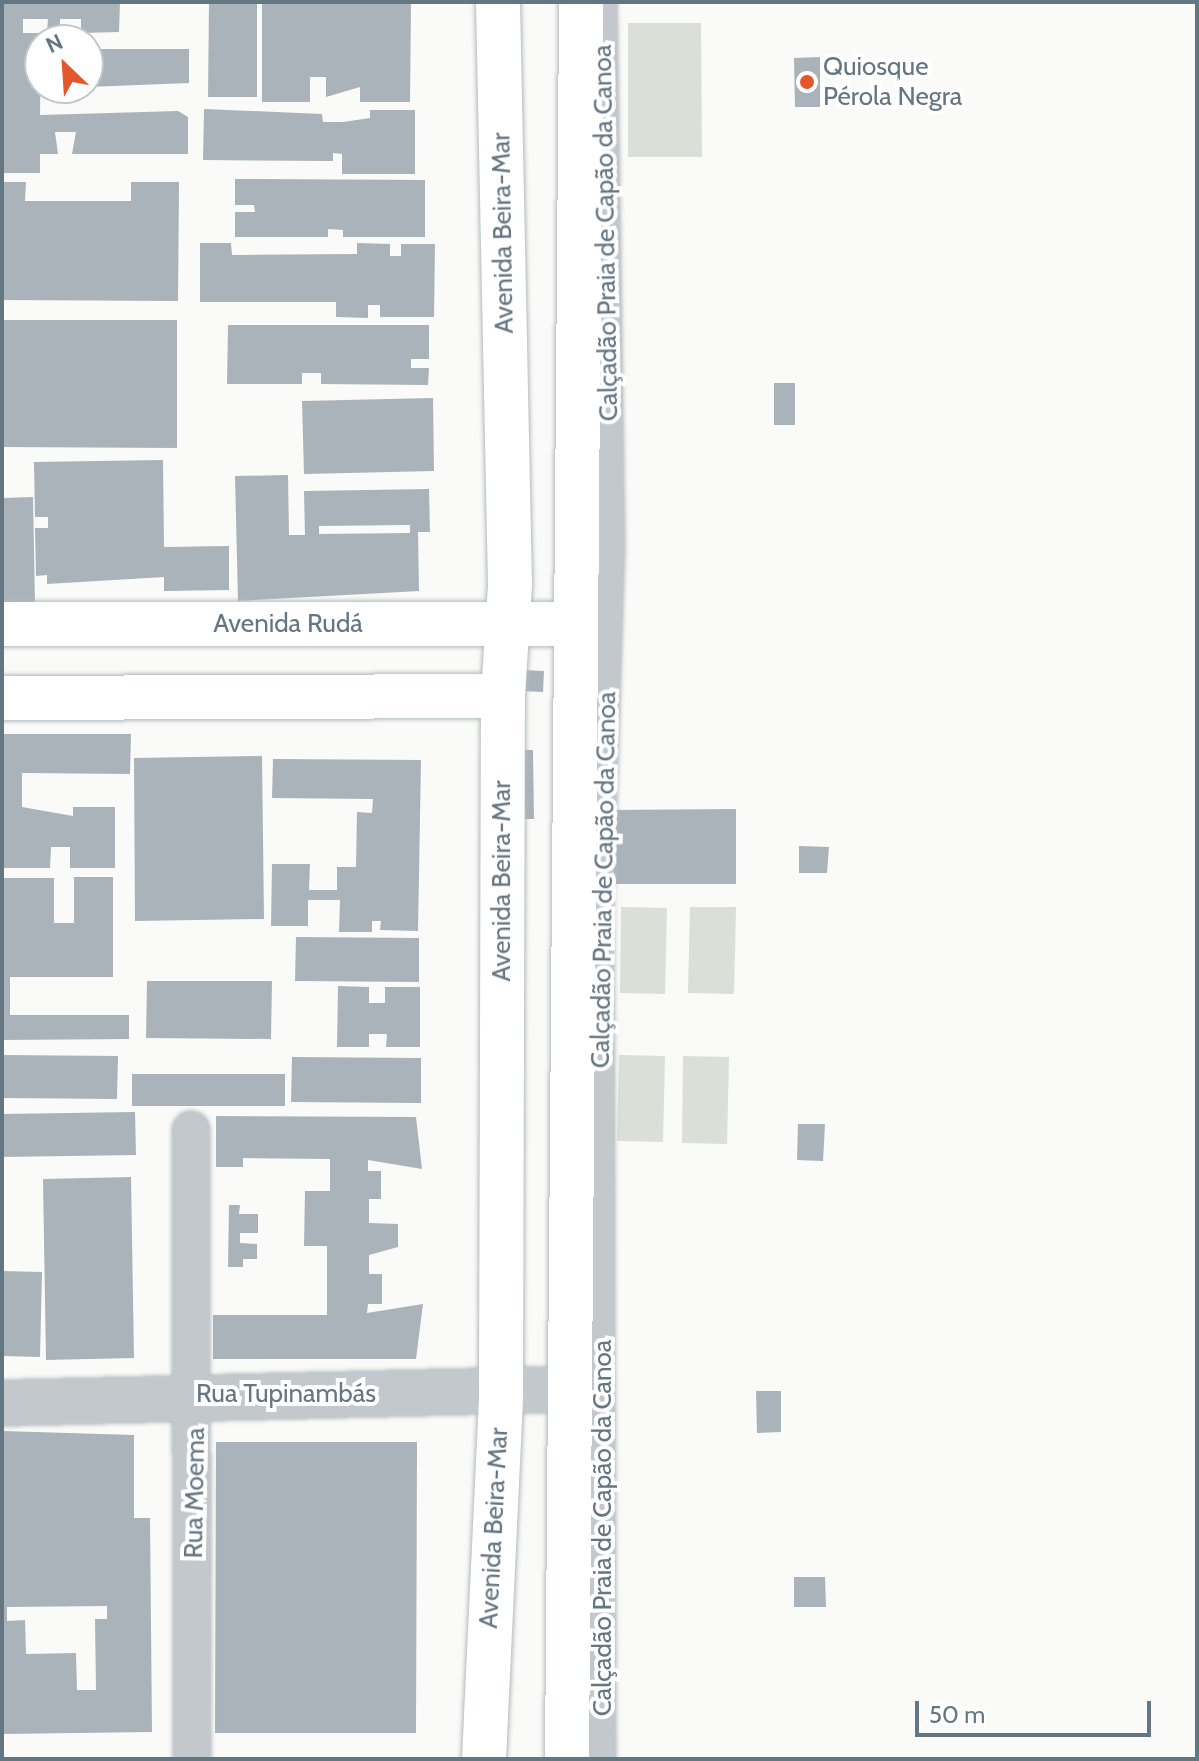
<!DOCTYPE html>
<meta charset="utf-8">
<style>
body{margin:0}
#map{position:relative;width:1199px;height:1761px;overflow:hidden;background:#fafaf8;font-family:Cabin,sans-serif}
div>[style]{position:absolute}
.green>*{inset:0;background:#dadfd7}
.building>*{inset:0;background:#aab3b9}
.roads{filter:drop-shadow(0 0 2px #b3babf) drop-shadow(0 0 2px #b3babf)}
.pedestrian>*{height:26px;margin:-13px;padding:0 13px;transform-origin:13px;border-radius:13px;background:#c3c8cc}
.minor>*{height:36px;margin:-18px;padding:0 18px;transform-origin:18px;border-radius:18px;background:#c3c8cc}
.tertiary>*{height:44px;margin:-22px;padding:0 22px;transform-origin:22px;border-radius:22px;background:#c3c8cc}
.secondary>*{height:44px;margin:-22px;padding:0 22px;transform-origin:22px;border-radius:22px;background:#fff}
.dots>*{width:22px;height:22px;translate:-50% -50%;box-sizing:border-box;border:4px solid #fff;border-radius:50%}
span{translate:-50% -50%;white-space:nowrap;text-align:center;line-height:1.15;-webkit-text-stroke:8px #fff;paint-order:stroke}
.poi-label{font-size:26px;color:#657683}
.left{translate:0 -50%;text-align:left}
.street-label{font-size:26px;color:#657683}
.frame{position:absolute;inset:0;border:4px solid #657683;pointer-events:none}
.north{position:absolute;left:24px;top:24px;width:80px;height:80px;box-sizing:border-box;background:#fff;border:2px solid #c1c8cd;border-radius:50%;rotate:335deg;font-size:22px;font-weight:700;line-height:32px;text-align:center;color:#657683}
.north::after{content:'';display:block;margin:auto;width:28px;height:36px;background:#e4572e;clip-path:polygon(50% 0,100% 100%,50% 72%,0 100%)}
.scale{position:absolute;left:915px;top:1701px;width:236px;height:36px;box-sizing:border-box;border:4px solid #657683;border-top:0;padding-left:10px;font-size:24px;line-height:28px;white-space:nowrap;color:#657683;-webkit-text-stroke:6px #fff;paint-order:stroke}
</style>
<div id="map">
<div class="green">
<div style="clip-path:polygon(701px 23px,702px 157px,628px 157px,628px 23px)"></div>
<div style="clip-path:polygon(621px 907px,667px 908px,665px 994px,620px 993px)"></div>
<div style="clip-path:polygon(690px 907px,736px 907px,734px 994px,688px 993px)"></div>
<div style="clip-path:polygon(619px 1055px,665px 1056px,663px 1142px,617px 1141px)"></div>
<div style="clip-path:polygon(683px 1056px,729px 1057px,727px 1144px,682px 1143px)"></div>
</div>
<div class="building">
<div style="clip-path:polygon(2px 2px,120px 2px,119px 32px,81px 33px,81px 19px,60px 19px,60px 32px,47px 32px,48px 19px,23px 19px,23px 33px,41px 33px,40px 115px,178px 111px,188px 117px,188px 154px,72px 154px,76px 132px,55px 132px,58px 154px,40px 154px,40px 173px,2px 173px)"></div>
<div style="clip-path:polygon(209px 2px,257px 2px,257px 97px,208px 97px)"></div>
<div style="clip-path:polygon(262px 2px,411px 2px,410px 102px,360px 102px,360px 87px,326px 97px,326px 77px,310px 77px,310px 102px,262px 102px)"></div>
<div style="clip-path:polygon(88px 49px,189px 49px,189px 83px,88px 87px)"></div>
<div style="clip-path:polygon(820px 57px,820px 107px,795px 107px,794px 58px)"></div>
<div style="clip-path:polygon(204px 109px,322px 114px,323px 122px,343px 122px,370px 118px,370px 110px,415px 110px,415px 174px,342px 174px,342px 154px,333px 153px,333px 161px,203px 160px)"></div>
<div style="clip-path:polygon(235px 179px,425px 180px,425px 237px,343px 237px,343px 230px,328px 229px,328px 237px,235px 237px,235px 212px,255px 212px,254px 205px,235px 205px)"></div>
<div style="clip-path:polygon(2px 182px,26px 182px,25px 201px,131px 201px,131px 182px,179px 182px,178px 301px,2px 300px)"></div>
<div style="clip-path:polygon(200px 243px,231px 243px,232px 255px,357px 254px,357px 243px,390px 244px,390px 256px,401px 256px,401px 244px,435px 244px,434px 317px,380px 317px,380px 305px,368px 305px,368px 318px,336px 317px,336px 302px,200px 302px)"></div>
<div style="clip-path:polygon(2px 320px,177px 320px,177px 448px,2px 447px)"></div>
<div style="clip-path:polygon(228px 325px,429px 325px,429px 359px,411px 359px,411px 368px,429px 368px,428px 385px,321px 384px,321px 373px,302px 373px,302px 384px,227px 384px)"></div>
<div style="clip-path:polygon(774px 383px,795px 383px,795px 425px,774px 425px)"></div>
<div style="clip-path:polygon(433px 398px,434px 471px,304px 474px,302px 401px)"></div>
<div style="clip-path:polygon(163px 460px,164px 547px,229px 546px,229px 590px,164px 591px,164px 577px,47px 584px,47px 575px,36px 576px,35px 528px,48px 528px,48px 517px,35px 517px,34px 462px)"></div>
<div style="clip-path:polygon(evenodd,288px 475px,289px 535px,305px 535px,304px 491px,429px 489px,430px 532px,418px 532px,419px 591px,238px 601px,235px 476px,288px 475px,410px 525px,410px 533px,319px 534px,319px 526px,410px 525px)"></div>
<div style="clip-path:polygon(33px 497px,35px 604px,2px 605px,2px 498px)"></div>
<div style="clip-path:polygon(523px 670px,544px 671px,543px 692px,522px 691px)"></div>
<div style="clip-path:polygon(2px 734px,131px 734px,130px 774px,22px 773px,22px 807px,73px 816px,73px 807px,115px 807px,115px 868px,70px 868px,70px 847px,51px 847px,50px 868px,2px 868px)"></div>
<div style="clip-path:polygon(504px 750px,533px 750px,534px 819px,503px 819px)"></div>
<div style="clip-path:polygon(262px 756px,264px 919px,135px 921px,134px 758px)"></div>
<div style="clip-path:polygon(273px 759px,421px 760px,418px 931px,380px 930px,381px 921px,372px 921px,372px 932px,339px 932px,340px 900px,308px 900px,308px 926px,271px 926px,272px 864px,310px 864px,309px 890px,337px 890px,337px 867px,356px 867px,357px 812px,372px 813px,373px 799px,272px 798px)"></div>
<div style="clip-path:polygon(736px 809px,736px 884px,610px 884px,610px 810px)"></div>
<div style="clip-path:polygon(799px 846px,829px 847px,827px 873px,799px 873px)"></div>
<div style="clip-path:polygon(74px 877px,113px 877px,113px 977px,10px 977px,10px 1015px,129px 1015px,129px 1039px,2px 1040px,2px 878px,54px 878px,54px 923px,74px 923px)"></div>
<div style="clip-path:polygon(296px 937px,419px 938px,419px 982px,295px 981px)"></div>
<div style="clip-path:polygon(147px 981px,272px 981px,271px 1039px,146px 1038px)"></div>
<div style="clip-path:polygon(338px 986px,369px 987px,369px 1003px,385px 1003px,385px 987px,420px 987px,420px 1047px,386px 1047px,387px 1034px,369px 1034px,369px 1047px,337px 1047px)"></div>
<div style="clip-path:polygon(2px 1055px,118px 1056px,117px 1099px,2px 1098px)"></div>
<div style="clip-path:polygon(292px 1057px,421px 1058px,421px 1103px,291px 1102px)"></div>
<div style="clip-path:polygon(132px 1074px,285px 1074px,285px 1106px,132px 1106px)"></div>
<div style="clip-path:polygon(135px 1112px,136px 1155px,2px 1157px,2px 1114px)"></div>
<div style="clip-path:polygon(216px 1116px,416px 1117px,422px 1169px,368px 1160px,368px 1171px,381px 1171px,381px 1199px,369px 1199px,369px 1223px,398px 1224px,398px 1247px,369px 1255px,369px 1274px,382px 1274px,382px 1304px,368px 1304px,367px 1313px,423px 1304px,416px 1359px,213px 1359px,213px 1315px,327px 1315px,327px 1246px,304px 1246px,305px 1191px,330px 1191px,330px 1159px,243px 1158px,243px 1167px,216px 1167px)"></div>
<div style="clip-path:polygon(798px 1124px,825px 1124px,823px 1161px,797px 1160px)"></div>
<div style="clip-path:polygon(131px 1177px,134px 1358px,46px 1360px,43px 1179px)"></div>
<div style="clip-path:polygon(229px 1205px,240px 1205px,239px 1214px,258px 1214px,258px 1233px,240px 1233px,240px 1243px,257px 1244px,257px 1259px,243px 1259px,243px 1267px,228px 1267px)"></div>
<div style="clip-path:polygon(2px 1271px,42px 1272px,40px 1357px,2px 1356px)"></div>
<div style="clip-path:polygon(756px 1391px,781px 1391px,781px 1432px,757px 1433px)"></div>
<div style="clip-path:polygon(evenodd,2px 1431px,134px 1435px,134px 1518px,150px 1518px,152px 1732px,2px 1734px,2px 1431px,107px 1606px,107px 1619px,95px 1619px,96px 1690px,77px 1690px,76px 1653px,26px 1654px,25px 1620px,7px 1621px,7px 1607px,107px 1606px)"></div>
<div style="clip-path:polygon(216px 1442px,417px 1442px,416px 1733px,215px 1733px)"></div>
<div style="clip-path:polygon(794px 1577px,825px 1577px,826px 1607px,794px 1607px)"></div>
</div>
<div class="roads">
<div class="pedestrian">
<div style="left:602px;top:1759px;width:867px;rotate:-90.13deg"></div>
<div style="left:600px;top:892px;width:341px;rotate:-88.2deg"></div>
<div style="left:611px;top:551px;width:549px;rotate:-90.83deg"></div>
</div>
<div class="minor">
<div style="left:191px;top:1130px;width:629px;rotate:89.91deg"></div>
</div>
<div class="tertiary">
<div style="left:2px;top:1403px;width:567px;rotate:-1.41deg"></div>
</div>
<div class="secondary">
<div style="left:2px;top:624px;width:571px"></div>
<div style="left:2px;top:698px;width:501px;rotate:-0.23deg"></div>
<div style="left:484px;top:1759px;width:365px;rotate:-87.3deg"></div>
<div style="left:501px;top:1394px;width:698px;rotate:-89.84deg"></div>
<div style="left:503px;top:696px;width:111px;rotate:-86.4deg"></div>
<div style="left:510px;top:585px;width:583px;rotate:-91.18deg"></div>
<div style="left:567px;top:1759px;width:1757px;rotate:-89.54deg"></div>
</div>
</div>
<div class="dots">
<div style="left:807px;top:82px;background:#e4572e"></div>
</div>
<div class="poi-label">
<span class="left" style="left:823px;top:82px">Quiosque<br>Pérola Negra</span>
</div>
<div class="street-label">
<span style="left:503px;top:233px;rotate:-91deg">Avenida Beira-Mar</span>
<span style="left:606px;top:233px;rotate:-91deg">Calçadão Praia de Capão da Canoa</span>
<span style="left:288px;top:624px">Avenida Rudá</span>
<span style="left:604px;top:880px;rotate:-89deg">Calçadão Praia de Capão da Canoa</span>
<span style="left:502px;top:881px;rotate:-90deg">Avenida Beira-Mar</span>
<span style="left:286px;top:1394px">Rua Tupinambás</span>
<span style="left:195px;top:1493px;rotate:-89deg">Rua Moema</span>
<span style="left:494px;top:1528px;rotate:-87deg">Avenida Beira-Mar</span>
<span style="left:603px;top:1528px;rotate:-90deg">Calçadão Praia de Capão da Canoa</span>
</div>
<div class="frame"></div>
<div class="north">N</div>
<div class="scale">50 m</div>
</div>
